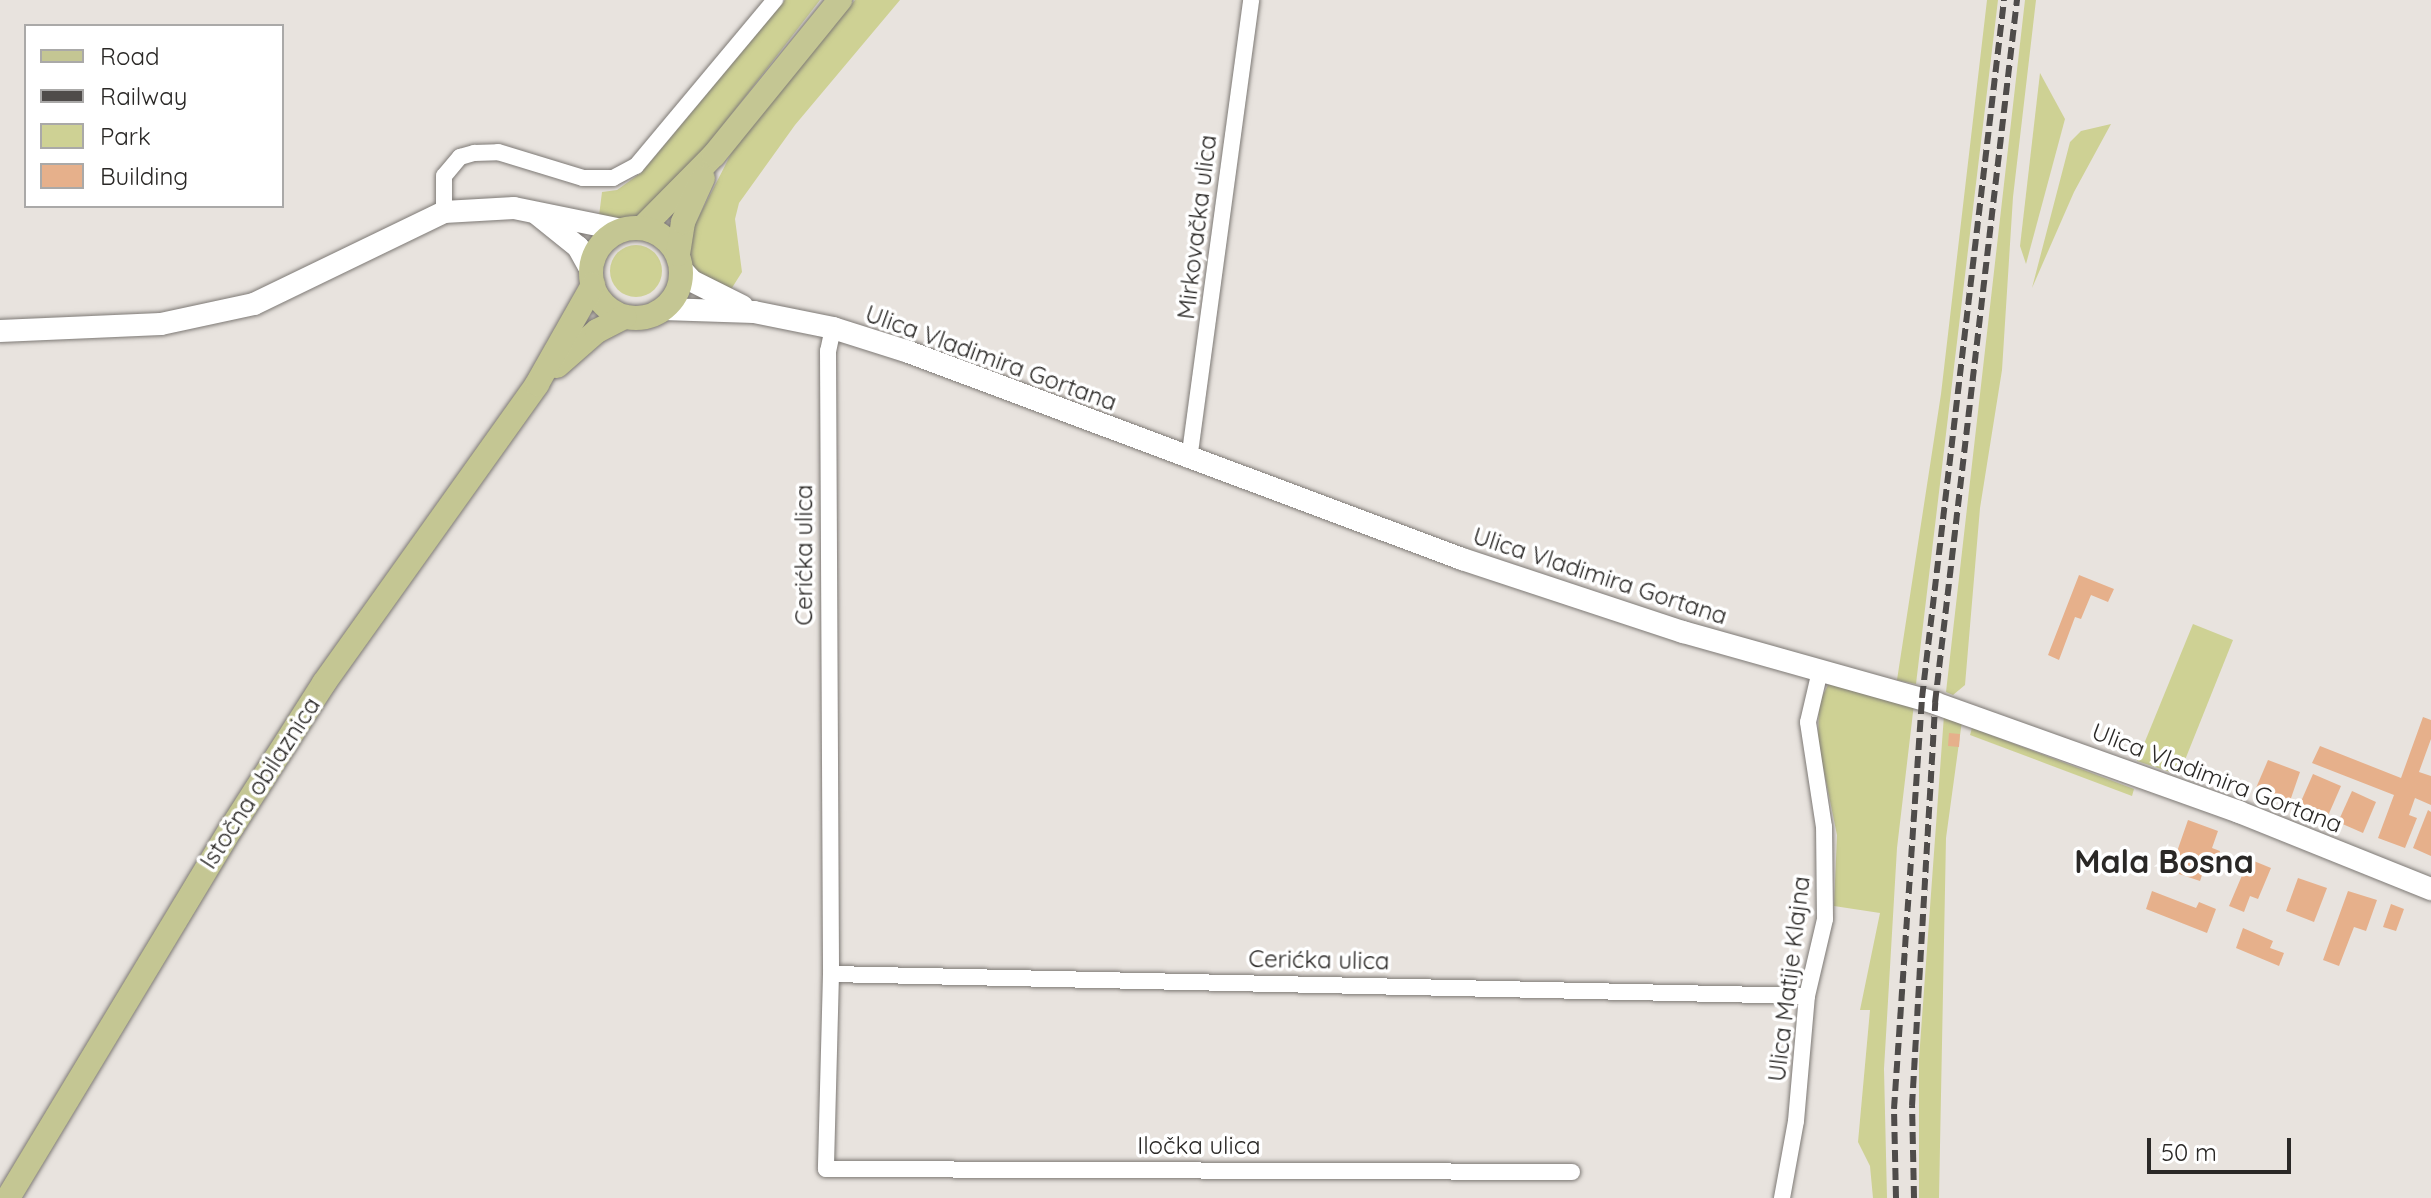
<!DOCTYPE html>
<meta charset="utf-8">
<style>
body{margin:0}
#map{position:relative;width:2431px;height:1198px;overflow:hidden;background:#e8e3de;font-family:Quicksand,sans-serif}
div>[style]{position:absolute}
.green>*{inset:0;background:#ced194}
.round{border-radius:50%}
.building>*{inset:0;background:#e6b08b}
.roads{filter:drop-shadow(0 0 2px #7d7975) drop-shadow(0 0 2px #7d7975)}
.minor>*{height:16px;margin:-8px;padding:0 8px;transform-origin:8px;border-radius:8px;background:#fff}
.secondary>*{height:22px;margin:-11px;padding:0 11px;transform-origin:11px;border-radius:11px;background:#fff}
.primary>*{height:24px;margin:-12px;padding:0 12px;transform-origin:12px;border-radius:12px;background:#c4c693}
.primary>.ring{margin:-12px;padding:0;box-sizing:content-box;background:none;border:24px solid #c4c693;border-radius:50%}
.rail>*{height:6px;margin-top:-3px;transform-origin:0;background:repeating-linear-gradient(90deg,#4f4c4a 0 12px,transparent 0 18px)}
span{translate:-50% -50%;white-space:nowrap;text-align:center;line-height:1.15;-webkit-text-stroke:7px #fff;paint-order:stroke}
.street-label{font-size:24px;color:#2a2826}
.district-label{font-size:32px;color:#2a2826;font-weight:700}
.legend{position:absolute;left:24px;top:24px;width:260px;height:184px;box-sizing:border-box;background:#fff;border:2px solid #aaa9a8;margin:0;padding:10px 14px;list-style:none;font-size:24px;color:#2a2826}
.legend li{display:flex;align-items:center;gap:16px;height:40px}
.legend b{width:40px;border:2px solid #aaa9a8}
.scale{position:absolute;left:2147px;top:1138px;width:144px;height:36px;box-sizing:border-box;border:4px solid #2a2826;border-top:0;padding-left:10px;font-size:24px;line-height:28px;white-space:nowrap;color:#2a2826;-webkit-text-stroke:6px #fff;paint-order:stroke}
</style>
<div id="map">
<div class="green">
<div style="clip-path:polygon(785px 0,820px 0,683px 177px,644px 216px,631px 221px,599px 216px,602px 192px,617px 190px,642px 172px)"></div>
<div style="clip-path:polygon(855px 0,900px 0,795px 125px,739px 203px,735px 219px,742px 272px,730px 291px,701px 277px,691px 263px,688px 238px,733px 150px)"></div>
<div style="clip-path:polygon(1987px 0,1998px 0,1916px 684px,1897px 680px,1941px 394px)"></div>
<div style="clip-path:polygon(2025px 0,2036px 0,2013px 197px,2002px 370px,1980px 508px,1965px 685px,1953px 695px,1946px 692px)"></div>
<div style="clip-path:polygon(2040px 73px,2065px 119px,2026px 264px,2020px 246px)"></div>
<div style="clip-path:polygon(2111px 124px,2074px 192px,2032px 288px,2070px 142px,2081px 131px)"></div>
<div class="round" style="left:610px;top:245px;width:52px;height:52px"></div>
<div style="clip-path:polygon(2193px 624px,2233px 640px,2179px 775px,2137px 761px)"></div>
<div style="clip-path:polygon(1829px 683px,1914px 704px,1897px 848px,1884px 1069px,1887px 1198px,1873px 1198px,1870px 1166px,1858px 1142px,1870px 1010px,1860px 1010px,1880px 913px,1834px 906px,1837px 835px,1818px 742px,1819px 703px)"></div>
<div style="clip-path:polygon(1944px 715px,1962px 721px,1946px 838px,1939px 1198px,1919px 1198px,1919px 1059px)"></div>
<div style="clip-path:polygon(1972px 728px,2134px 789px,2132px 796px,1970px 735px)"></div>
</div>
<div class="building">
<div style="clip-path:polygon(2079px 575px,2114px 589px,2108px 602px,2091px 595px,2081px 619px,2075px 617px,2059px 660px,2048px 655px)"></div>
<div style="clip-path:polygon(2423px 717px,2431px 720px,2431px 739px,2419px 772px,2431px 776px,2431px 805px,2415px 798px,2409px 815px,2417px 818px,2405px 848px,2378px 838px,2394px 795px,2312px 763px,2320px 746px,2401px 778px)"></div>
<div style="clip-path:polygon(1949px 733px,1960px 734px,1959px 747px,1948px 746px)"></div>
<div style="clip-path:polygon(2268px 760px,2300px 772px,2290px 801px,2256px 788px)"></div>
<div style="clip-path:polygon(2313px 774px,2341px 786px,2327px 818px,2299px 806px)"></div>
<div style="clip-path:polygon(2352px 791px,2376px 802px,2363px 833px,2338px 822px)"></div>
<div style="clip-path:polygon(2428px 810px,2431px 812px,2431px 856px,2413px 848px)"></div>
<div style="clip-path:polygon(2188px 820px,2218px 831px,2212px 848px,2220px 851px,2213px 872px,2204px 869px,2200px 881px,2176px 873px,2172px 866px)"></div>
<div style="clip-path:polygon(2249px 859px,2271px 868px,2258px 899px,2250px 896px,2244px 912px,2229px 906px)"></div>
<div style="clip-path:polygon(2298px 878px,2327px 888px,2314px 922px,2286px 911px)"></div>
<div style="clip-path:polygon(2152px 891px,2196px 908px,2199px 902px,2216px 909px,2207px 933px,2146px 909px)"></div>
<div style="clip-path:polygon(2348px 891px,2377px 900px,2366px 931px,2354px 927px,2339px 966px,2323px 960px)"></div>
<div style="clip-path:polygon(2391px 904px,2404px 909px,2396px 931px,2383px 927px)"></div>
<div style="clip-path:polygon(2243px 928px,2273px 941px,2270px 948px,2284px 953px,2279px 966px,2236px 948px)"></div>
</div>
<div class="roads">
<div class="minor">
<div style="left:444px;top:212px;width:36px;rotate:-90deg"></div>
<div style="left:444px;top:176px;width:25px;rotate:-50deg"></div>
<div style="left:460px;top:157px;width:15px;rotate:-16deg"></div>
<div style="left:474px;top:153px;width:24px;rotate:-2deg"></div>
<div style="left:498px;top:152px;width:89px;rotate:17deg"></div>
<div style="left:583px;top:178px;width:30px"></div>
<div style="left:613px;top:178px;width:26px;rotate:-28deg"></div>
<div style="left:636px;top:166px;width:217px;rotate:-50.1deg"></div>
<div style="left:833px;top:328px;width:24px;rotate:102deg"></div>
<div style="left:828px;top:351px;width:623px;rotate:89.72deg"></div>
<div style="left:831px;top:974px;width:195px;rotate:91.5deg"></div>
<div style="left:826px;top:1169px;width:746px;rotate:0.23deg"></div>
<div style="left:1189px;top:460px;width:464px;rotate:-82.3deg"></div>
<div style="left:831px;top:974px;width:976px;rotate:1.29deg"></div>
<div style="left:1782px;top:1198px;width:78px;rotate:-79.7deg"></div>
<div style="left:1796px;top:1121px;width:125px;rotate:-85deg"></div>
<div style="left:1807px;top:996px;width:79px;rotate:-76.8deg"></div>
<div style="left:1825px;top:919px;width:92px;rotate:-90.6deg"></div>
<div style="left:1824px;top:827px;width:106px;rotate:-98.7deg"></div>
<div style="left:1808px;top:722px;width:52px;rotate:-76.8deg"></div>
</div>
<div class="secondary">
<div style="left:537px;top:214px;width:53px;rotate:38.8deg"></div>
<div style="left:578px;top:247px;width:26px;rotate:61deg"></div>
<div style="left:682px;top:270px;width:15px;rotate:48deg"></div>
<div style="left:692px;top:281px;width:56px;rotate:26.6deg"></div>
<div style="left:663px;top:309px;width:91px;rotate:1.9deg"></div>
<div style="left:754px;top:312px;width:81px;rotate:11.4deg"></div>
<div style="left:833px;top:328px;width:77px;rotate:17.5deg"></div>
<div style="left:906px;top:351px;width:594px;rotate:20.51deg"></div>
<div style="left:1462px;top:559px;width:233px;rotate:18.3deg"></div>
<div style="left:1683px;top:632px;width:262px;rotate:15.7deg"></div>
<div style="left:1935px;top:703px;width:323px;rotate:19.7deg"></div>
<div style="left:2239px;top:812px;width:207px;rotate:21.9deg"></div>
<div style="left:0;top:331px;width:161px;rotate:-2.5deg"></div>
<div style="left:161px;top:324px;width:95px;rotate:-12.1deg"></div>
<div style="left:254px;top:304px;width:211px;rotate:-25.8deg"></div>
<div style="left:444px;top:212px;width:70px;rotate:-3.3deg"></div>
<div style="left:514px;top:208px;width:110px;rotate:11.5deg"></div>
</div>
<div class="primary">
<div style="left:642px;top:228px;width:103px;rotate:-45.4deg"></div>
<div style="left:714px;top:155px;width:200px;rotate:-50.9deg"></div>
<div class="ring" style="left:591px;top:228px;width:66px;height:66px"></div>
<div style="left:678px;top:254px;width:32px;rotate:-81deg"></div>
<div style="left:683px;top:222px;width:48px;rotate:-65.6deg"></div>
<div style="left:557px;top:366px;width:53px;rotate:-41.2deg"></div>
<div style="left:597px;top:331px;width:31px;rotate:-27deg"></div>
<div style="left:8px;top:1198px;width:433px;rotate:-58.9deg"></div>
<div style="left:232px;top:827px;width:171px;rotate:-57.4deg"></div>
<div style="left:324px;top:683px;width:367px;rotate:-54.5deg"></div>
<div style="left:537px;top:384px;width:114px;rotate:-60.5deg"></div>
</div>
</div>
<div class="rail">
<div style="left:1896px;top:1198px;width:89px;rotate:-91.3deg"></div>
<div style="left:1894px;top:1109px;width:412px;rotate:-86.1deg"></div>
<div style="left:1922px;top:698px;width:703px;rotate:-83.3deg"></div>
<div style="left:1914px;top:1198px;width:92px;rotate:-91.2deg"></div>
<div style="left:1912px;top:1106px;width:404px;rotate:-86.7deg"></div>
<div style="left:1935px;top:703px;width:708px;rotate:-83.35deg"></div>
</div>
<div class="street-label">
<span style="left:1197px;top:227px;rotate:-83deg">Mirkovačka ulica</span>
<span style="left:991px;top:358px;rotate:20deg">Ulica Vladimira Gortana</span>
<span style="left:804px;top:555px;rotate:-90deg">Cerićka ulica</span>
<span style="left:1600px;top:576px;rotate:18deg">Ulica Vladimira Gortana</span>
<span style="left:2217px;top:778px;rotate:21deg">Ulica Vladimira Gortana</span>
<span style="left:260px;top:783px;rotate:-57deg">Istočna obilaznica</span>
<span style="left:1319px;top:960px;rotate:1deg">Cerićka ulica</span>
<span style="left:1789px;top:979px;rotate:-83deg">Ulica Matije Klajna</span>
<span style="left:1199px;top:1146px">Iločka ulica</span>
</div>
<div class="district-label">
<span style="left:2164px;top:861px">Mala Bosna</span>
</div>
<ul class="legend">
<li><b style="height:10px;background:#c4c693"></b>Road</li>
<li><b style="height:10px;background:#4f4c4a"></b>Railway</li>
<li><b style="height:22px;background:#ced194"></b>Park</li>
<li><b style="height:22px;background:#e6b08b"></b>Building</li>
</ul>
<div class="scale">50 m</div>
</div>
